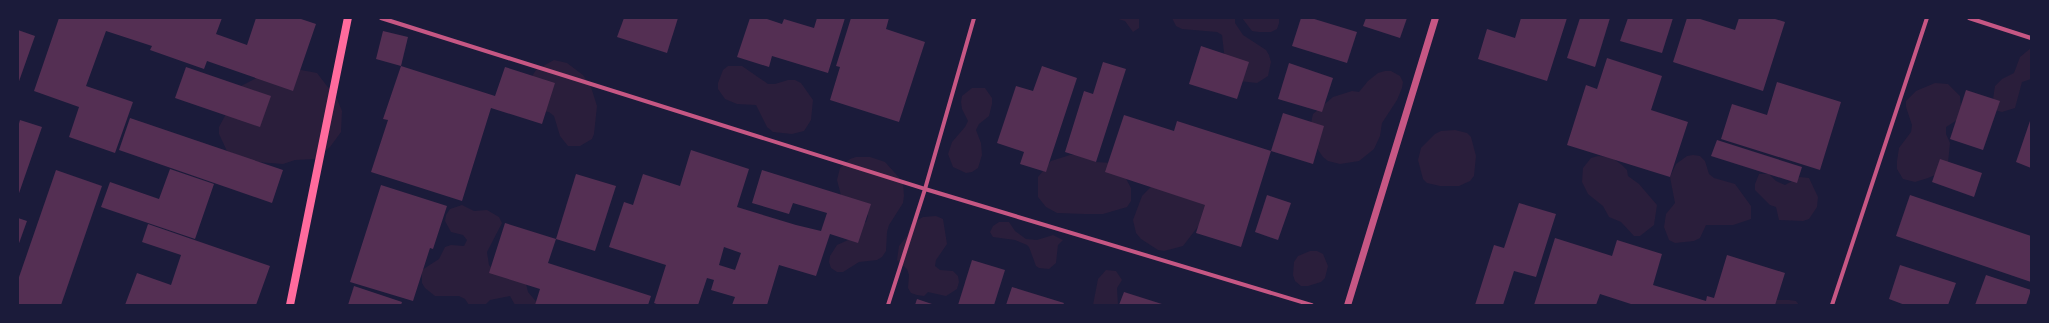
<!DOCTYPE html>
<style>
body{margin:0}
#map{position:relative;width:2049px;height:323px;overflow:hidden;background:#1b1b3a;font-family:Figtree,sans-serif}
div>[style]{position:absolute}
.green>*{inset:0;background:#2a1e3b}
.building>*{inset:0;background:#542f53}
.minor>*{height:4px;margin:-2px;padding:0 2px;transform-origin:2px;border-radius:2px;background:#c65784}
.tertiary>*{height:7px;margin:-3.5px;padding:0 3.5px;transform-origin:3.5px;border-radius:3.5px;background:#c65784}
.secondary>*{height:8px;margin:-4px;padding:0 4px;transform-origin:4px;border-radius:4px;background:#ff6b9d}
span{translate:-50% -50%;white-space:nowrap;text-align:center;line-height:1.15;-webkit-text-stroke:3px #1b1b3a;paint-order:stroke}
.frame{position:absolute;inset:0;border:19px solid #1b1b3a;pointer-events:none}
</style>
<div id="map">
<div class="green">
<div style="clip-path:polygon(1115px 18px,1139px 18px,1139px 28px,1133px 32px,1125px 21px)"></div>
<div style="clip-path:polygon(1172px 18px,1235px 18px,1235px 23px,1243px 35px,1266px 50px,1269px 55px,1271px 62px,1268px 76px,1257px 83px,1239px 81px,1225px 61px,1222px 35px,1217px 32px,1182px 29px,1176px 26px)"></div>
<div style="clip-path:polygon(1242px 18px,1279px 18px,1279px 23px,1277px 29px,1271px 32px,1259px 32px,1252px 31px)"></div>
<div style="clip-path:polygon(2031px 48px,2031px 79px,2022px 82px,2015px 108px,2002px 112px,1998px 111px,1995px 109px,1993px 99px,1995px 86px,2002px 79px,2014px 73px,2020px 57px)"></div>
<div style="clip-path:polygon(554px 60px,567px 63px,583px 75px,591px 87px,597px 106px,594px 134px,592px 139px,580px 146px,568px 146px,560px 136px,554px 116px,549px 112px,535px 111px,529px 81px,536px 70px)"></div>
<div style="clip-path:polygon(728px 66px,742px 66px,768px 84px,775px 84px,788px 80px,795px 80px,801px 83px,813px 100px,811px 120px,804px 131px,792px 134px,773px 132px,767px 127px,756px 105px,737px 104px,725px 99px,718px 89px,718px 83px,723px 70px)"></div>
<div style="clip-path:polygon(301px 70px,317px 73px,337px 99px,342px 111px,341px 132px,330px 147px,314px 159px,295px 160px,283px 164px,257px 162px,227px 151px,219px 134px,219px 127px,241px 86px,270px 71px)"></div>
<div style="clip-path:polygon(1385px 71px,1391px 71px,1400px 76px,1403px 82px,1402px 88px,1397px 100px,1382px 123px,1380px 136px,1374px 149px,1359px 161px,1340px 164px,1328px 161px,1323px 157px,1312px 141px,1310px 127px,1313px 114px,1333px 97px,1352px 91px,1359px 92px,1368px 81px,1378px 73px)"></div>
<div style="clip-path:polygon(1935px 83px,1948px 84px,1960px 96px,1961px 108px,1957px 120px,1946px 127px,1946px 134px,1950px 143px,1948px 163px,1940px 173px,1928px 178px,1915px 182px,1903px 179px,1897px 169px,1897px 161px,1899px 148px,1911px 132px,1912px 125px,1906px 107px,1906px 101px,1916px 91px)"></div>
<div style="clip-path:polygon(972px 88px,985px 88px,992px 98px,992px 104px,989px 116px,979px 124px,976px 130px,981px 143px,982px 155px,978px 168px,972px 172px,966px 173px,953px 167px,948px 154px,952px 142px,965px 127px,968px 121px,962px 109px,961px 102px,962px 96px)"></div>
<div style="clip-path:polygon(1455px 130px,1467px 133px,1471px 137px,1476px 156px,1474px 176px,1470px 181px,1459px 186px,1440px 186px,1427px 183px,1423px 179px,1418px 160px,1421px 148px,1435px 134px,1441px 131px)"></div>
<div style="clip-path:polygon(1070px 155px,1085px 155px,1096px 162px,1112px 163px,1123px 173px,1131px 188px,1131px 201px,1127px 207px,1103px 214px,1085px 214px,1057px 213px,1046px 207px,1038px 197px,1038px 177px,1051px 161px)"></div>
<div style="clip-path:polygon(1693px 155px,1700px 156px,1705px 161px,1709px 174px,1714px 178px,1735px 184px,1751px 206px,1751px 219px,1733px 225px,1706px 225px,1700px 238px,1694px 241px,1675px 243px,1669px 240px,1664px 227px,1666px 214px,1675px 203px,1670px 177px,1676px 164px,1687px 156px)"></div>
<div style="clip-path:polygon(1598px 156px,1611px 157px,1622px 165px,1627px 170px,1628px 176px,1639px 184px,1657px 205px,1654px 225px,1640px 236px,1634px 236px,1621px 222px,1609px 217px,1603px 206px,1588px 194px,1582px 182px,1583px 168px,1591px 158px)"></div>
<div style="clip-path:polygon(856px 157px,870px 157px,885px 162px,903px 182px,904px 196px,903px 203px,889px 225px,887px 232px,886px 251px,882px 257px,877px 260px,859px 262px,843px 272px,837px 272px,831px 268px,829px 262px,830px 256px,837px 245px,855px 237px,860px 225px,866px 222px,868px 216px,865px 210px,842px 199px,837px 180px,840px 168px,850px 159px)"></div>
<div style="clip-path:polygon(1166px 171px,1203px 191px,1206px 207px,1203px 220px,1183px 246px,1164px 251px,1158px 250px,1141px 239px,1136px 233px,1133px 220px,1142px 196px)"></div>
<div style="clip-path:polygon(1759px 174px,1769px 174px,1776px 181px,1785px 185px,1800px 177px,1809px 178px,1818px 197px,1817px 207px,1809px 219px,1803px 221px,1779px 220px,1776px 207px,1770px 205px,1755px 190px,1755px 184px)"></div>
<div style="clip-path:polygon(462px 205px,474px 211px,487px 210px,499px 217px,502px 223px,487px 252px,489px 265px,493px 270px,525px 279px,528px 292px,539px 305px,515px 305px,510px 296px,490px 300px,485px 305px,469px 305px,465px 299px,459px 296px,435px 296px,425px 288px,422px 283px,422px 270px,439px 259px,445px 247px,451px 245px,464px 246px,467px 240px,463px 235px,451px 232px,445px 221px,446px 215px,450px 209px)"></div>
<div style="clip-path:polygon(936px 216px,943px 219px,947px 244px,936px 260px,935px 266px,940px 270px,953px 271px,958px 276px,959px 282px,957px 289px,946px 296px,928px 292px,924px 296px,917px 295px,911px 293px,908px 288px,909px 275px,907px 269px,897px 260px,899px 246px,907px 236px,911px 224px,923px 217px)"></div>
<div style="clip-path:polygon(999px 222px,1009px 222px,1015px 231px,1026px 239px,1037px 240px,1053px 235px,1063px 240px,1058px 245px,1056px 263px,1049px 269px,1039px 268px,1036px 266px,1029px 247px,1027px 245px,1015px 240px,993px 237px,990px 232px,993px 226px)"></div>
<div style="clip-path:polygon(1310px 251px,1317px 251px,1323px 254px,1328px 266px,1325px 278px,1321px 282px,1308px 286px,1301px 286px,1295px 281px,1293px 275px,1294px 262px,1298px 256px)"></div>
<div style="clip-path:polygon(1106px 270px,1116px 271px,1122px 280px,1117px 288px,1118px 305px,1093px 305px,1098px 279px)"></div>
<div style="clip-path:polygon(1774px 300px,1789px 300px,1796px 301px,1799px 305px,1759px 305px)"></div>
</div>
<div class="building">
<div style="clip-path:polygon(59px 18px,222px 18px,216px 34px,247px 45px,256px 18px,298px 18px,316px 24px,293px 91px,207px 61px,204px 69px,150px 50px,152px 46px,106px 31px,86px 86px,133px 102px,115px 153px,69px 137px,79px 107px,34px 91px)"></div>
<div style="clip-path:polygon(624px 18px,678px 18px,667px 53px,617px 37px)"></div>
<div style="clip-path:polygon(750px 18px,764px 18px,782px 24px,784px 19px,814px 28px,817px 18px,845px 18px,828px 73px,772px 56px,769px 67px,737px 57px)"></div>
<div style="clip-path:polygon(851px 18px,889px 18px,886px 29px,925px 42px,899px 122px,830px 100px,840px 67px,836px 66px)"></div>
<div style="clip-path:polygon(1301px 18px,1311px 18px,1357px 32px,1347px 63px,1292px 46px)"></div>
<div style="clip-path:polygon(1366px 18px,1407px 18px,1400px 38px,1363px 26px)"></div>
<div style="clip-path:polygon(1521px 18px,1567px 18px,1547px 81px,1478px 59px,1487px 29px,1515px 38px)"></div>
<div style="clip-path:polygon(1580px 18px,1610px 18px,1595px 67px,1567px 58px)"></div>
<div style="clip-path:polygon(1628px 18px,1673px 18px,1662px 53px,1620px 41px)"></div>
<div style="clip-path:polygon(1687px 18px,1697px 18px,1735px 30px,1739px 18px,1772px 18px,1785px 22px,1763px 91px,1673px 62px)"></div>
<div style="clip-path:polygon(18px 30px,35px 36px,18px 84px)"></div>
<div style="clip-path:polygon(383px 31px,408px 37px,401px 66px,376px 59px)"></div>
<div style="clip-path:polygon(1201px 46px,1249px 62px,1237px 99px,1189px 84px)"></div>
<div style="clip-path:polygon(1607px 58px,1662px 76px,1651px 110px,1688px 122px,1670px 177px,1567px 145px,1586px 85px,1597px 89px)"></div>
<div style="clip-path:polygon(1103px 62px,1126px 69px,1096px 162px,1065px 152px,1084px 91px,1093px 94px)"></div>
<div style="clip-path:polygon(1289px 63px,1333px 78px,1322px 112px,1278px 99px)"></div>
<div style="clip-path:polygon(401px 66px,495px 96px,505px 67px,555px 83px,542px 124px,491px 108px,462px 201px,371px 172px,388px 120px,383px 119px)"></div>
<div style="clip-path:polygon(1042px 66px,1077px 78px,1046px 172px,1020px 164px,1024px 152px,997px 143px,1016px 86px,1033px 91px)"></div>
<div style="clip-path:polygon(186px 67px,271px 96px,260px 127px,175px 98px)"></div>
<div style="clip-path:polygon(1777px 82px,1841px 102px,1820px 170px,1721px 139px,1732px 104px,1767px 115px)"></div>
<div style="clip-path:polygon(1966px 90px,2000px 101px,1983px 150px,1950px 139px)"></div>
<div style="clip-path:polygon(1283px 113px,1324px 126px,1313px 164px,1271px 151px)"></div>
<div style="clip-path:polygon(1124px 115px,1174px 131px,1177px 121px,1271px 151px,1241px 247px,1196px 233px,1205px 205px,1105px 172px)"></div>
<div style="clip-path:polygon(130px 118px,283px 170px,272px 203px,119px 150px)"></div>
<div style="clip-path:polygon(2031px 118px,2031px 168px,2016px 162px)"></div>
<div style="clip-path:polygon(20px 120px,42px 127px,18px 196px,18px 127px)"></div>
<div style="clip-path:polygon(1717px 140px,1802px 167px,1797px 183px,1711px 156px)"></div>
<div style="clip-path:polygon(evenodd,691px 150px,749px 169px,737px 207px,796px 225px,821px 231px,827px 213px,793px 203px,789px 214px,752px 203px,762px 170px,871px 204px,858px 243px,830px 234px,816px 276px,779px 265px,767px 305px,732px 305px,735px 297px,711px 290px,714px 280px,707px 278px,698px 305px,659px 305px,654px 303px,666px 265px,609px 247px,624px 202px,633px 205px,643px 174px,680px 186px,691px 150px,724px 247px,741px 253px,735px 270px,719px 265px,724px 247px)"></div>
<div style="clip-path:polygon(1940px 159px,1982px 173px,1974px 197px,1932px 182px)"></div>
<div style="clip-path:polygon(170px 169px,214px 184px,195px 239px,101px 207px,110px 182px,159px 199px)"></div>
<div style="clip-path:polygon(56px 170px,102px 186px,61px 305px,18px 305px,18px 280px)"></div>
<div style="clip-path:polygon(576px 174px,616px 186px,595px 251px,556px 239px)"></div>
<div style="clip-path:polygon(381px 185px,447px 206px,433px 249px,430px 248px,413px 301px,350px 282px)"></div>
<div style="clip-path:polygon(1267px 195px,1291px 203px,1278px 240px,1255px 232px)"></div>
<div style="clip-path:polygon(1910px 195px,2031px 236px,2031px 282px,1896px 236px)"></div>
<div style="clip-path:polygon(1519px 203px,1556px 214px,1536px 277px,1514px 271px,1503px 305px,1475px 305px,1494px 245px,1504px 248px)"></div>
<div style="clip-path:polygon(18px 218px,27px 221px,18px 246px)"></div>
<div style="clip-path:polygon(505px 223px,556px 239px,548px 263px,651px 296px,648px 305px,535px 305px,540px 289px,489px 273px)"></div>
<div style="clip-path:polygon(148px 224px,270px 266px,256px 305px,125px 305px,137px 273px,171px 285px,181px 255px,142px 242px)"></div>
<div style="clip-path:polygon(1555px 238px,1612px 256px,1617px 240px,1662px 254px,1653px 285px,1706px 301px,1707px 296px,1714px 298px,1727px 255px,1785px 273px,1775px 305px,1634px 305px,1600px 294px,1596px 305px,1534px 305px)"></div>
<div style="clip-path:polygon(972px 260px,1005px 270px,994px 305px,958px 305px)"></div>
<div style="clip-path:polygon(1900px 265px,1956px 283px,1948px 305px,1905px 305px,1889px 299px)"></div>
<div style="clip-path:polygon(1986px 275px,2031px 290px,2026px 305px,1975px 305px)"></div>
<div style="clip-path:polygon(354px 286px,402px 302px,401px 305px,348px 305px)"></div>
<div style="clip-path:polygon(1012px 287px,1064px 303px,1063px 305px,1006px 305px)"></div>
<div style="clip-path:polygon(1124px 292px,1165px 305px,1119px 305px)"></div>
<div style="clip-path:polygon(917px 299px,935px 305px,915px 305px)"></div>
</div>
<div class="minor">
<div style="left:381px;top:18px;width:570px;rotate:17.45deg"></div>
<div style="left:925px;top:189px;width:404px;rotate:16.7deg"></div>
<div style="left:1969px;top:18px;width:65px;rotate:17.9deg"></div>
<div style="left:888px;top:305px;width:122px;rotate:-72.3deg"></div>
<div style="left:925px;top:189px;width:178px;rotate:-74deg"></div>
<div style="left:1832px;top:305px;width:302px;rotate:-71.7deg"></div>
</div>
<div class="tertiary">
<div style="left:1347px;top:305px;width:300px;rotate:-73deg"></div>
</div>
<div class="secondary">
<div style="left:290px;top:305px;width:293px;rotate:-78.6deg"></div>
</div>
<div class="frame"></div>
</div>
